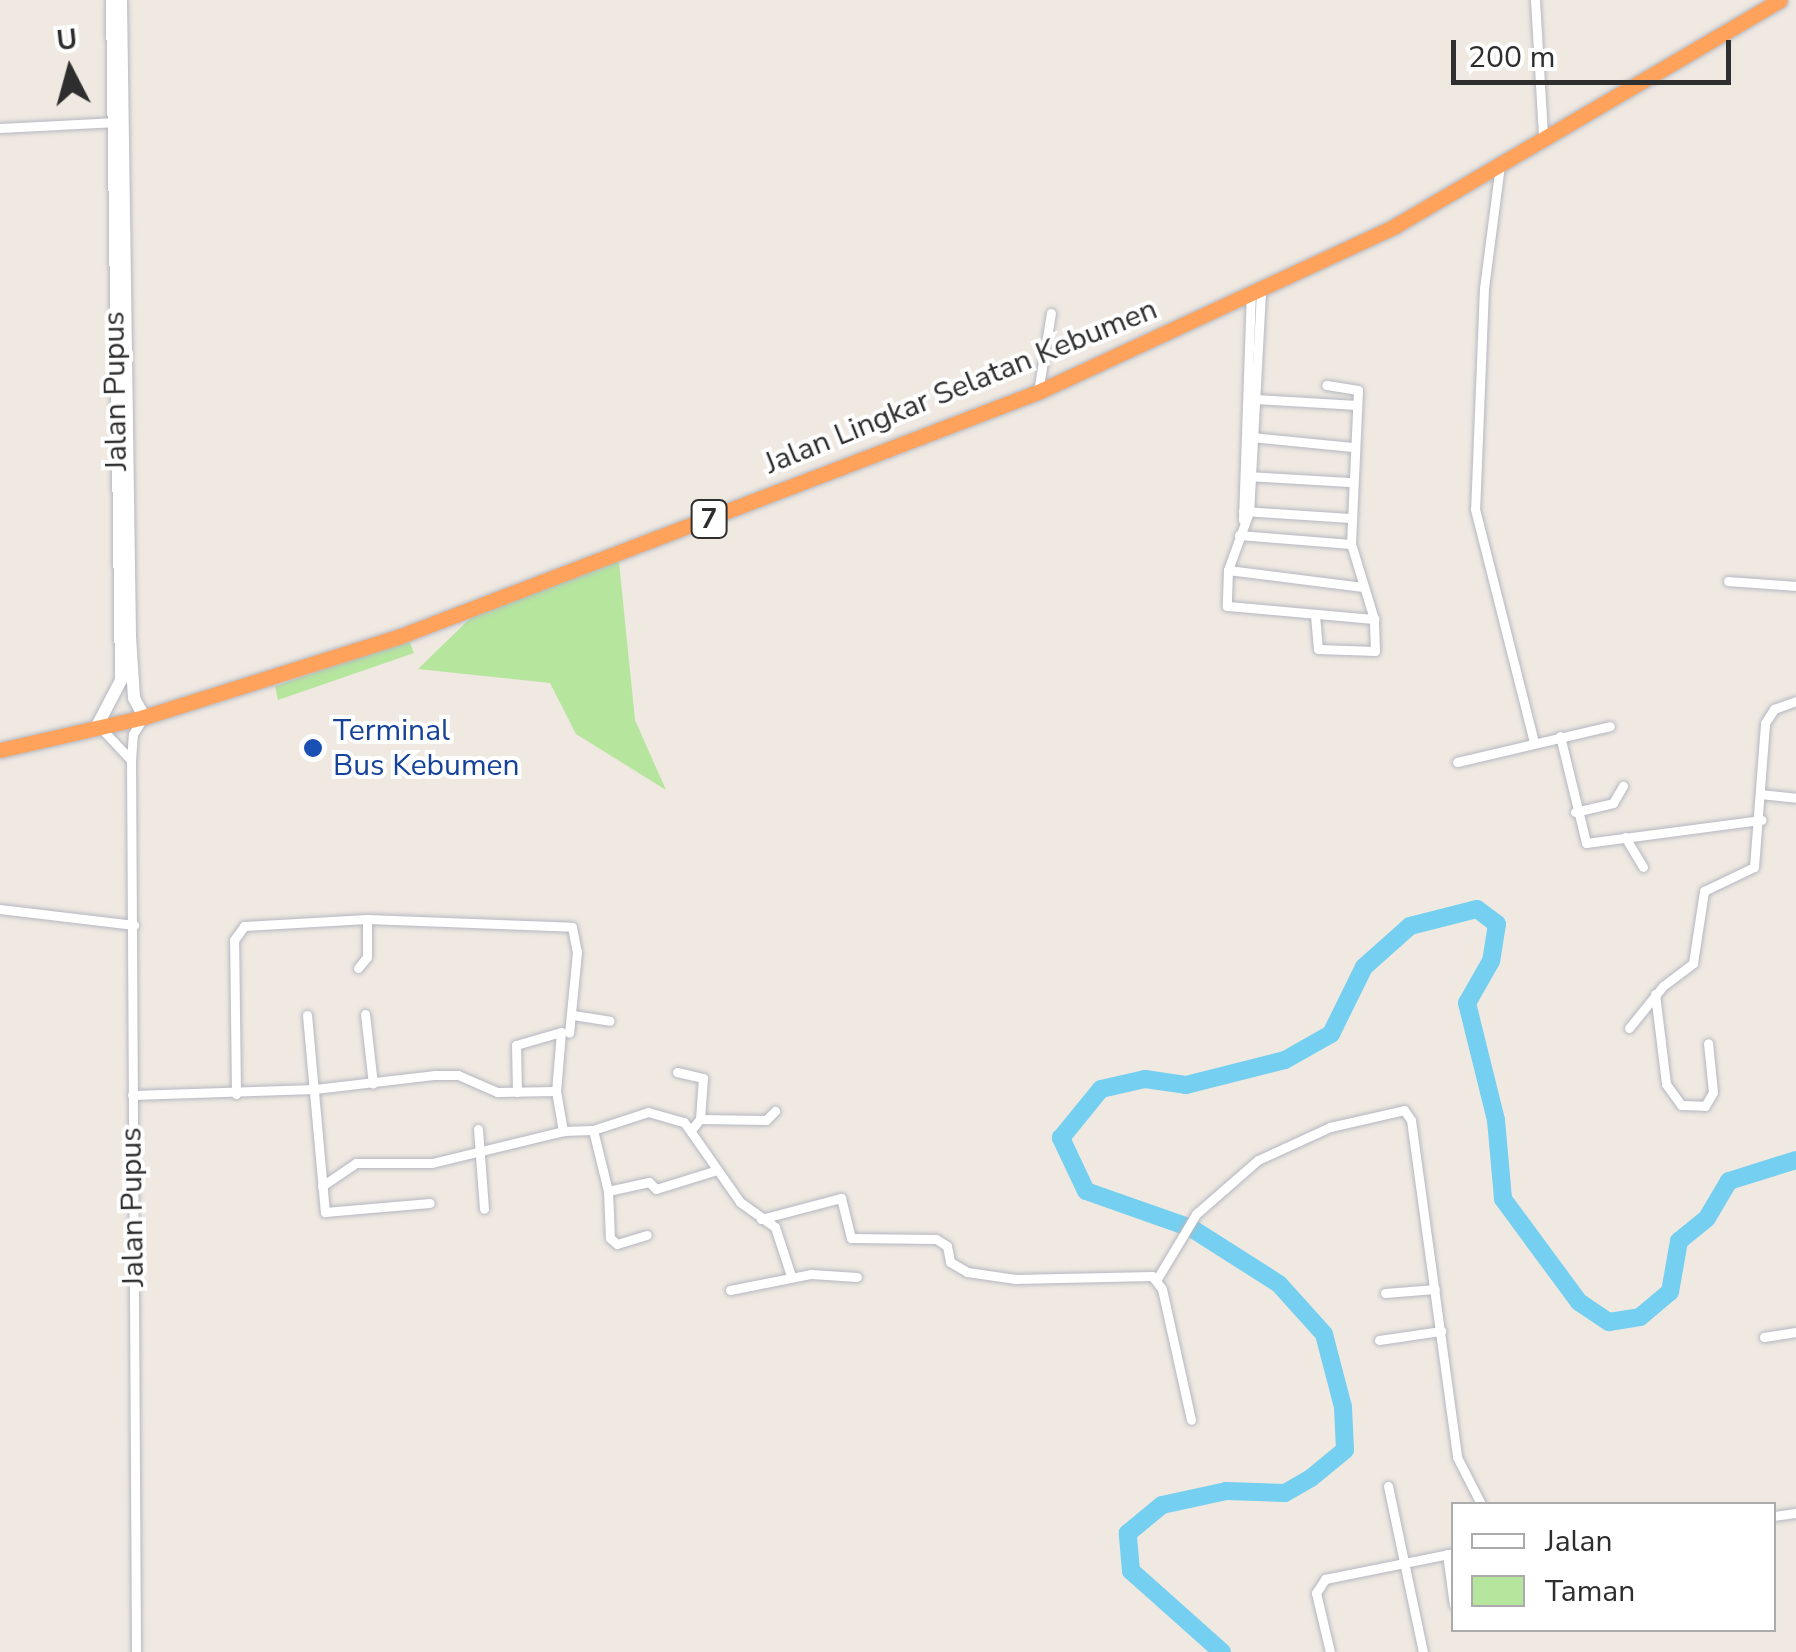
<!DOCTYPE html>
<style>
body{margin:0}
#map{position:relative;width:1796px;height:1652px;overflow:hidden;background:#efe9e1;font-family:"Nunito Sans",sans-serif}
div>[style]{position:absolute}
.green>*{inset:0;background:#b6e59e}
.river>*{height:18px;margin:-9px;padding:0 9px;transform-origin:9px;border-radius:9px;background:#75cff0}
.roads{filter:drop-shadow(0 0 2px #b4b7c1) drop-shadow(0 0 2px #b4b7c1)}
.street>*{height:9px;margin:-4.5px;padding:0 4.5px;transform-origin:4.5px;border-radius:4.5px;background:#fff}
.secondary>*{height:12px;margin:-6px;padding:0 6px;transform-origin:6px;border-radius:6px;background:#fff}
.highway>*{height:15px;margin:-7.5px;padding:0 7.5px;transform-origin:7.5px;border-radius:7.5px;background:#ffa35c}
.dots>*{width:28px;height:28px;translate:-50% -50%;box-sizing:border-box;border:5px solid #fff;border-radius:50%}
span{translate:-50% -50%;white-space:nowrap;text-align:center;line-height:1.15;-webkit-text-stroke:8px #fff;paint-order:stroke}
.shield-label span{padding:2px 8px;background:#fff;border:2px solid;border-radius:8px;-webkit-text-stroke-width:0}
.shield-label{font-size:28px;color:#2e2e2e;font-weight:700}
.street-label{font-size:30px;color:#2e2e2e}
.transit-label{font-size:30px;color:#164399}
.left{translate:0 -50%;text-align:left}
.legend{position:absolute;left:1451px;top:1502px;width:325px;height:130px;box-sizing:border-box;background:#fff;border:2px solid #ababab;margin:0;padding:12px 18px;list-style:none;font-size:30px;color:#2e2e2e}
.legend li{display:flex;align-items:center;gap:20px;height:50px}
.legend b{width:50px;border:2px solid #ababab}
.north{position:absolute;left:20px;top:20px;width:100px;height:100px;-webkit-text-stroke:8px #fff;paint-order:stroke;rotate:354deg;font-size:28px;font-weight:700;line-height:40px;text-align:center;color:#2e2e2e}
.north::after{content:'';display:block;margin:auto;width:35px;height:45px;background:#2e2e2e;clip-path:polygon(50% 0,100% 100%,50% 72%,0 100%)}
.scale{position:absolute;left:1451px;top:40px;width:280px;height:45px;box-sizing:border-box;border:5px solid #2e2e2e;border-top:0;padding-left:12px;font-size:30px;line-height:35px;white-space:nowrap;color:#2e2e2e;-webkit-text-stroke:8px #fff;paint-order:stroke}
</style>
<div id="map">
<div class="green">
<div style="clip-path:polygon(618px 552px,635px 720px,666px 790px,576px 734px,550px 683px,418px 669px,490px 599px)"></div>
<div style="clip-path:polygon(409px 640px,414px 653px,278px 700px,275px 686px)"></div>
</div>
<div class="river">
<div style="left:1222px;top:1652px;width:122px;rotate:-138.3deg"></div>
<div style="left:1131px;top:1571px;width:38px;rotate:-95deg"></div>
<div style="left:1128px;top:1533px;width:44px;rotate:-39.5deg"></div>
<div style="left:1162px;top:1505px;width:66px;rotate:-12.3deg"></div>
<div style="left:1226px;top:1491px;width:59px;rotate:1.9deg"></div>
<div style="left:1285px;top:1493px;width:30px;rotate:-30deg"></div>
<div style="left:1311px;top:1478px;width:44px;rotate:-39.5deg"></div>
<div style="left:1345px;top:1450px;width:43px;rotate:-92.7deg"></div>
<div style="left:1343px;top:1407px;width:75px;rotate:-104.6deg"></div>
<div style="left:1324px;top:1334px;width:67px;rotate:-132deg"></div>
<div style="left:1279px;top:1284px;width:104px;rotate:-147.5deg"></div>
<div style="left:1191px;top:1228px;width:111px;rotate:-160.6deg"></div>
<div style="left:1086px;top:1191px;width:59px;rotate:-115.3deg"></div>
<div style="left:1061px;top:1138px;width:63px;rotate:-50.8deg"></div>
<div style="left:1101px;top:1089px;width:45px;rotate:-12.8deg"></div>
<div style="left:1145px;top:1079px;width:41px;rotate:8.3deg"></div>
<div style="left:1186px;top:1085px;width:102px;rotate:-14.2deg"></div>
<div style="left:1285px;top:1060px;width:53px;rotate:-29.5deg"></div>
<div style="left:1331px;top:1034px;width:75px;rotate:-63.8deg"></div>
<div style="left:1364px;top:967px;width:62px;rotate:-41.7deg"></div>
<div style="left:1410px;top:926px;width:69px;rotate:-14.2deg"></div>
<div style="left:1477px;top:909px;width:25px;rotate:37deg"></div>
<div style="left:1497px;top:924px;width:37px;rotate:99deg"></div>
<div style="left:1491px;top:961px;width:48px;rotate:119.7deg"></div>
<div style="left:1467px;top:1003px;width:121px;rotate:76.1deg"></div>
<div style="left:1496px;top:1120px;width:79px;rotate:84.9deg"></div>
<div style="left:1503px;top:1199px;width:128px;rotate:53.6deg"></div>
<div style="left:1579px;top:1302px;width:36px;rotate:34deg"></div>
<div style="left:1609px;top:1322px;width:31px;rotate:-9deg"></div>
<div style="left:1640px;top:1317px;width:39px;rotate:-40deg"></div>
<div style="left:1670px;top:1292px;width:52px;rotate:-80deg"></div>
<div style="left:1679px;top:1241px;width:36px;rotate:-39deg"></div>
<div style="left:1707px;top:1218px;width:43px;rotate:-59.3deg"></div>
<div style="left:1729px;top:1181px;width:70px;rotate:-17.4deg"></div>
</div>
<div class="roads">
<div class="street">
<div style="left:1535px;top:0;width:135px;rotate:86.6deg"></div>
<div style="left:0;top:128px;width:117px;rotate:-2.9deg"></div>
<div style="left:1500px;top:165px;width:124px;rotate:97.4deg"></div>
<div style="left:1484px;top:288px;width:221px;rotate:92.3deg"></div>
<div style="left:1475px;top:509px;width:240px;rotate:75.8deg"></div>
<div style="left:1261px;top:292px;width:220px;rotate:93.1deg"></div>
<div style="left:1249px;top:512px;width:62px;rotate:109.9deg"></div>
<div style="left:1228px;top:570px;width:36px;rotate:92deg"></div>
<div style="left:1227px;top:606px;width:148px;rotate:5.1deg"></div>
<div style="left:1038px;top:392px;width:80px;rotate:-80.7deg"></div>
<div style="left:1255px;top:399px;width:102px;rotate:3.4deg"></div>
<div style="left:1251px;top:437px;width:102px;rotate:5.6deg"></div>
<div style="left:1247px;top:476px;width:102px;rotate:3.4deg"></div>
<div style="left:1243px;top:511px;width:107px;rotate:3.7deg"></div>
<div style="left:1243px;top:520px;width:224px;rotate:-88deg"></div>
<div style="left:1239px;top:535px;width:112px;rotate:4.6deg"></div>
<div style="left:1228px;top:570px;width:136px;rotate:7.2deg"></div>
<div style="left:1728px;top:581px;width:68px;rotate:4.2deg"></div>
<div style="left:1315px;top:615px;width:34px;rotate:85deg"></div>
<div style="left:1318px;top:649px;width:57px;rotate:2deg"></div>
<div style="left:1375px;top:651px;width:32px;rotate:-92deg"></div>
<div style="left:1374px;top:619px;width:78px;rotate:-107deg"></div>
<div style="left:1351px;top:544px;width:154px;rotate:-87.4deg"></div>
<div style="left:1358px;top:390px;width:32px;rotate:-171deg"></div>
<div style="left:100px;top:727px;width:44px;rotate:46.8deg"></div>
<div style="left:1560px;top:736px;width:110px;rotate:76.3deg"></div>
<div style="left:1586px;top:843px;width:177px;rotate:-7.5deg"></div>
<div style="left:1457px;top:762px;width:157px;rotate:-13.2deg"></div>
<div style="left:1760px;top:794px;width:36px;rotate:6deg"></div>
<div style="left:1575px;top:812px;width:39px;rotate:-13deg"></div>
<div style="left:1613px;top:803px;width:20px;rotate:-60deg"></div>
<div style="left:1625px;top:837px;width:35px;rotate:59deg"></div>
<div style="left:0;top:909px;width:135px;rotate:6.8deg"></div>
<div style="left:358px;top:968px;width:14px;rotate:-51deg"></div>
<div style="left:367px;top:957px;width:38px;rotate:-90deg"></div>
<div style="left:1655px;top:994px;width:91px;rotate:83deg"></div>
<div style="left:1666px;top:1084px;width:26px;rotate:54deg"></div>
<div style="left:1681px;top:1105px;width:24px;rotate:2deg"></div>
<div style="left:1705px;top:1106px;width:16px;rotate:-60deg"></div>
<div style="left:1713px;top:1092px;width:49px;rotate:-95.8deg"></div>
<div style="left:365px;top:1014px;width:70px;rotate:83.5deg"></div>
<div style="left:307px;top:1015px;width:198px;rotate:84.8deg"></div>
<div style="left:325px;top:1212px;width:105px;rotate:-4.9deg"></div>
<div style="left:573px;top:1015px;width:37px;rotate:9deg"></div>
<div style="left:1629px;top:1028px;width:54px;rotate:-51deg"></div>
<div style="left:1663px;top:986px;width:38px;rotate:-37deg"></div>
<div style="left:1693px;top:963px;width:73px;rotate:-81.3deg"></div>
<div style="left:1704px;top:891px;width:55px;rotate:-25.6deg"></div>
<div style="left:1754px;top:867px;width:144px;rotate:-85.6deg"></div>
<div style="left:1765px;top:723px;width:17px;rotate:-57deg"></div>
<div style="left:1774px;top:709px;width:23px;rotate:-20deg"></div>
<div style="left:677px;top:1072px;width:27px;rotate:13deg"></div>
<div style="left:703px;top:1078px;width:41px;rotate:94.2deg"></div>
<div style="left:700px;top:1119px;width:13px;rotate:129deg"></div>
<div style="left:517px;top:1092px;width:47px;rotate:-91.2deg"></div>
<div style="left:516px;top:1045px;width:47px;rotate:-16.1deg"></div>
<div style="left:561px;top:1032px;width:59px;rotate:94.8deg"></div>
<div style="left:556px;top:1091px;width:41px;rotate:80.1deg"></div>
<div style="left:563px;top:1131px;width:30px;rotate:-2deg"></div>
<div style="left:593px;top:1130px;width:58px;rotate:-18.1deg"></div>
<div style="left:648px;top:1112px;width:37px;rotate:16deg"></div>
<div style="left:684px;top:1122px;width:98px;rotate:55deg"></div>
<div style="left:740px;top:1202px;width:43px;rotate:35.5deg"></div>
<div style="left:775px;top:1227px;width:52px;rotate:71.9deg"></div>
<div style="left:236px;top:1094px;width:154px;rotate:-90.7deg"></div>
<div style="left:234px;top:940px;width:17px;rotate:-54deg"></div>
<div style="left:244px;top:926px;width:123px;rotate:-3.3deg"></div>
<div style="left:367px;top:919px;width:205px;rotate:2.2deg"></div>
<div style="left:572px;top:927px;width:25px;rotate:79deg"></div>
<div style="left:577px;top:952px;width:81px;rotate:95.6deg"></div>
<div style="left:132px;top:1095px;width:183px;rotate:-1.9deg"></div>
<div style="left:315px;top:1089px;width:121px;rotate:-6.7deg"></div>
<div style="left:435px;top:1075px;width:23px"></div>
<div style="left:458px;top:1075px;width:43px;rotate:23.6deg"></div>
<div style="left:497px;top:1092px;width:59px;rotate:-1deg"></div>
<div style="left:700px;top:1119px;width:66px;rotate:0.9deg"></div>
<div style="left:766px;top:1120px;width:13px;rotate:-45deg"></div>
<div style="left:478px;top:1129px;width:80px;rotate:85.7deg"></div>
<div style="left:593px;top:1130px;width:63px;rotate:76.2deg"></div>
<div style="left:608px;top:1191px;width:47px;rotate:87.6deg"></div>
<div style="left:610px;top:1238px;width:9px;rotate:41deg"></div>
<div style="left:617px;top:1244px;width:31px;rotate:-17deg"></div>
<div style="left:322px;top:1186px;width:41px;rotate:-34.1deg"></div>
<div style="left:356px;top:1163px;width:76px"></div>
<div style="left:432px;top:1163px;width:135px;rotate:-13.7deg"></div>
<div style="left:608px;top:1191px;width:42px;rotate:-12.4deg"></div>
<div style="left:649px;top:1182px;width:10px;rotate:45deg"></div>
<div style="left:656px;top:1189px;width:64px;rotate:-17.3deg"></div>
<div style="left:761px;top:1219px;width:83px;rotate:-14.7deg"></div>
<div style="left:841px;top:1198px;width:41px;rotate:76deg"></div>
<div style="left:851px;top:1238px;width:85px;rotate:0.7deg"></div>
<div style="left:936px;top:1239px;width:13px;rotate:32deg"></div>
<div style="left:947px;top:1246px;width:16px;rotate:79deg"></div>
<div style="left:950px;top:1262px;width:20px;rotate:30deg"></div>
<div style="left:967px;top:1272px;width:49px;rotate:8.3deg"></div>
<div style="left:1015px;top:1279px;width:137px;rotate:-1.3deg"></div>
<div style="left:1152px;top:1276px;width:16px;rotate:52deg"></div>
<div style="left:1162px;top:1289px;width:134px;rotate:77.5deg"></div>
<div style="left:1157px;top:1279px;width:76px;rotate:-59deg"></div>
<div style="left:1196px;top:1214px;width:82px;rotate:-41.1deg"></div>
<div style="left:1258px;top:1160px;width:79px;rotate:-24.6deg"></div>
<div style="left:1330px;top:1127px;width:76px;rotate:-12.9deg"></div>
<div style="left:1404px;top:1110px;width:12px;rotate:55deg"></div>
<div style="left:1411px;top:1120px;width:340px;rotate:82.2deg"></div>
<div style="left:1457px;top:1457px;width:53px;rotate:62.9deg"></div>
<div style="left:730px;top:1290px;width:83px;rotate:-11.2deg"></div>
<div style="left:811px;top:1274px;width:46px;rotate:3.7deg"></div>
<div style="left:1385px;top:1293px;width:50px;rotate:-4.6deg"></div>
<div style="left:1764px;top:1337px;width:32px;rotate:-9deg"></div>
<div style="left:1379px;top:1340px;width:63px;rotate:-8.3deg"></div>
<div style="left:1388px;top:1486px;width:170px;rotate:78.1deg"></div>
<div style="left:1774px;top:1516px;width:22px;rotate:-8deg"></div>
<div style="left:1447px;top:1554px;width:51px;rotate:82.2deg"></div>
<div style="left:136px;top:1652px;width:891px;rotate:-90.32deg"></div>
<div style="left:131px;top:761px;width:27px;rotate:-86deg"></div>
<div style="left:133px;top:734px;width:19px;rotate:-58deg"></div>
<div style="left:1330px;top:1652px;width:61px;rotate:-103.3deg"></div>
<div style="left:1316px;top:1593px;width:17px;rotate:-57deg"></div>
<div style="left:1325px;top:1579px;width:132px;rotate:-11.4deg"></div>
</div>
<div class="secondary">
<div style="left:121px;top:0;width:637px;rotate:89.19deg"></div>
<div style="left:130px;top:637px;width:61px;rotate:86.2deg"></div>
<div style="left:134px;top:698px;width:21px;rotate:62deg"></div>
<div style="left:97px;top:726px;width:52px;rotate:-62.4deg"></div>
<div style="left:121px;top:680px;width:680px;rotate:-90.76deg"></div>
</div>
<div class="highway">
<div style="left:0;top:750px;width:148px;rotate:-12.9deg"></div>
<div style="left:144px;top:717px;width:266px;rotate:-17.5deg"></div>
<div style="left:398px;top:637px;width:685px;rotate:-20.95deg"></div>
<div style="left:1038px;top:392px;width:394px;rotate:-24.9deg"></div>
<div style="left:1395px;top:226px;width:446px;rotate:-30.4deg"></div>
</div>
</div>
<div class="dots">
<div style="left:313px;top:748px;background:#1a4fb4"></div>
</div>
<div class="shield-label">
<span style="left:709px;top:519px">7</span>
</div>
<div class="street-label">
<span style="left:961px;top:387px;rotate:-22deg">Jalan Lingkar Selatan Kebumen</span>
<span style="left:116px;top:391px;rotate:-91deg">Jalan Pupus</span>
<span style="left:133px;top:1207px;rotate:-91deg">Jalan Pupus</span>
</div>
<div class="transit-label">
<span class="left" style="left:333px;top:748px">Terminal<br>Bus Kebumen</span>
</div>
<ul class="legend">
<li><b style="height:12px;background:#fff"></b>Jalan</li>
<li><b style="height:28px;background:#b6e59e"></b>Taman</li>
</ul>
<div class="north">U</div>
<div class="scale">200 m</div>
</div>
